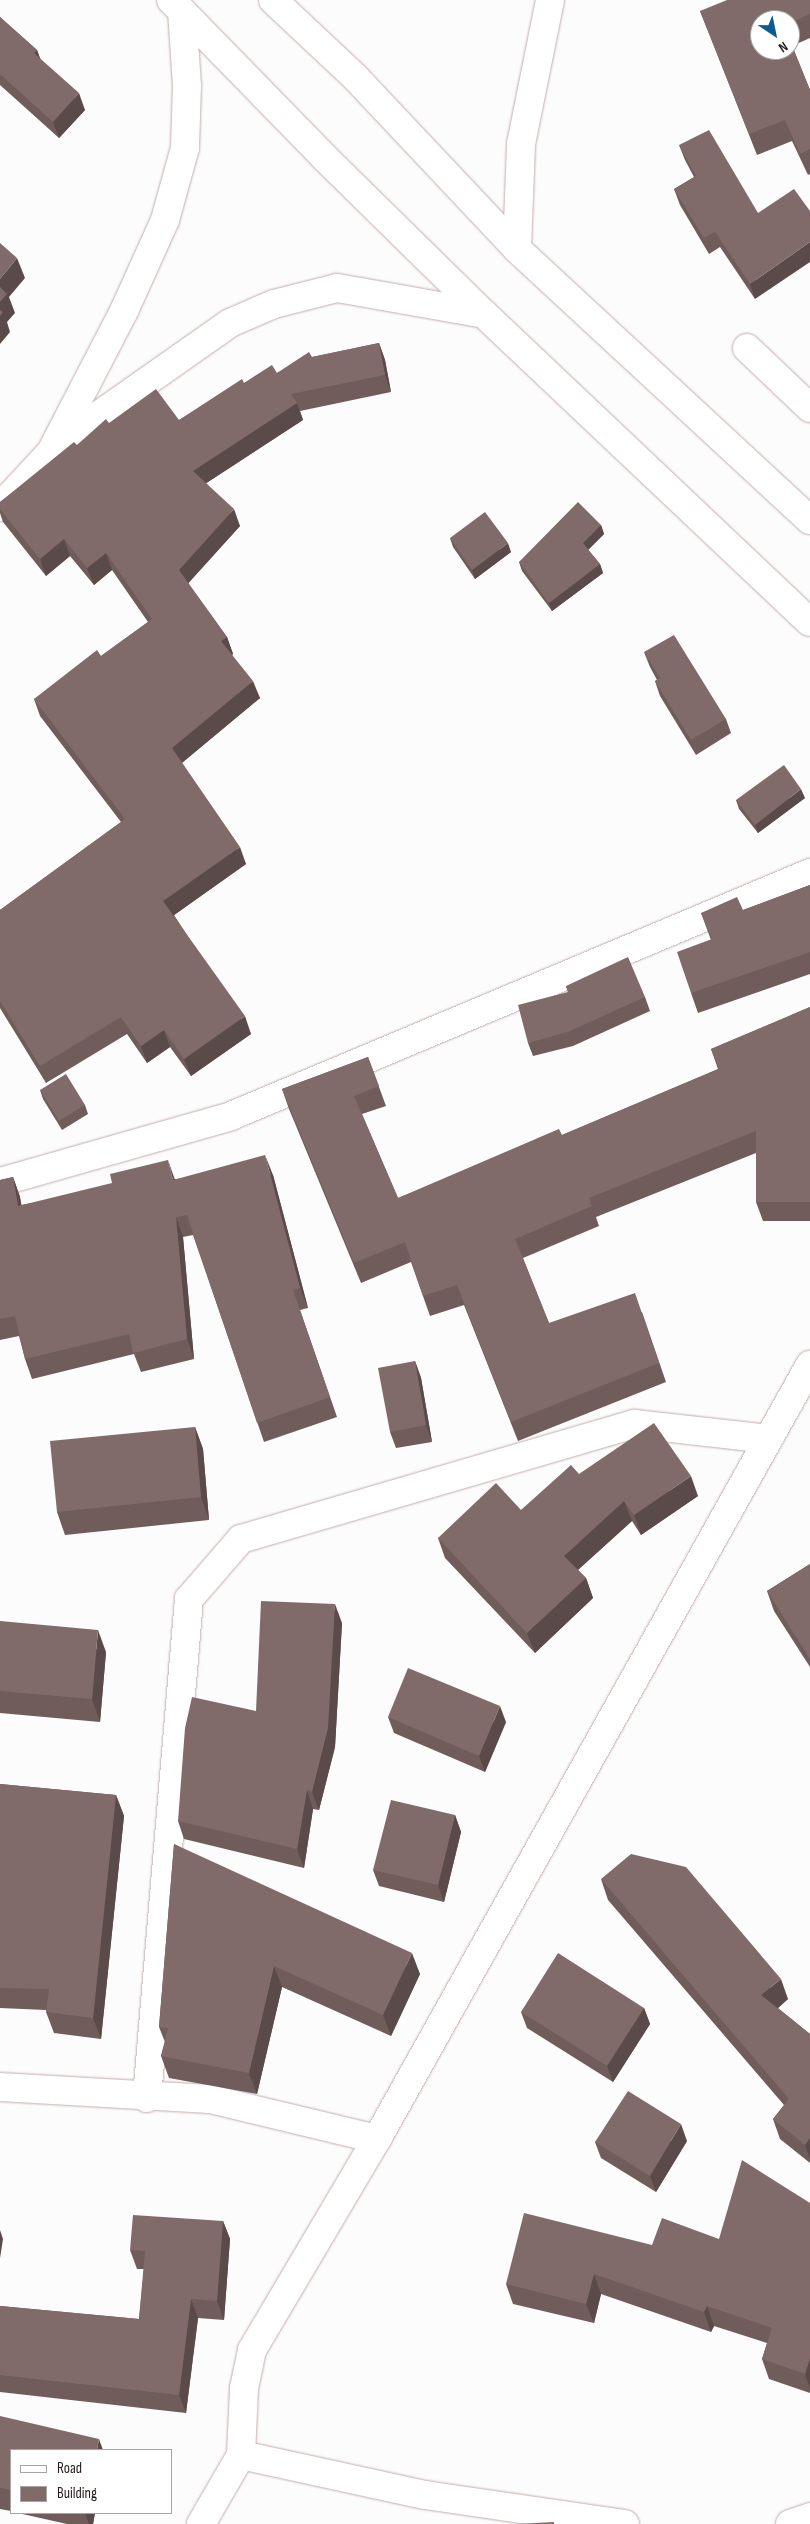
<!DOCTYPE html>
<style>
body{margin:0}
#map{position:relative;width:810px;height:2524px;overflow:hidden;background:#fcfcfc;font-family:"Sofia Sans Condensed",sans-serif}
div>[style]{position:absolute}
.roads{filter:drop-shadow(0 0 1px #c5acab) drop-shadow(0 0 1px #c5acab)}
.minor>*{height:28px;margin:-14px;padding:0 14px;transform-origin:14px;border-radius:14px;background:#fff}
.primary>*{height:28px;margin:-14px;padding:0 14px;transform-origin:14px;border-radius:14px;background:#fff}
.trunk>*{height:28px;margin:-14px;padding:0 14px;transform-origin:14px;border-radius:14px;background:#fff}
.wall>*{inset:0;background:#6f5c5b}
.shaded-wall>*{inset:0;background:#5a4b4a}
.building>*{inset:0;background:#816b6a}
span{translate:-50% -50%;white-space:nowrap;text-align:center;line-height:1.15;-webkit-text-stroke:4.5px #fff;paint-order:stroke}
.legend{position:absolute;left:10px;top:2449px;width:162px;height:65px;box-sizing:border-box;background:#fff;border:1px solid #a7a4a3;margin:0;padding:6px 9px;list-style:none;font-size:15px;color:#241b1a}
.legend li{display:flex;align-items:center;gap:10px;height:25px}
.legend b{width:25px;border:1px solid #a7a4a3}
.north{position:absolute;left:750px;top:10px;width:50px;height:50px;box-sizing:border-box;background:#fff;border:1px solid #a7a4a3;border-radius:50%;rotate:146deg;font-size:14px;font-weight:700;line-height:20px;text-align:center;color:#241b1a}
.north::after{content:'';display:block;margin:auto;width:18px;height:22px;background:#0d5c8f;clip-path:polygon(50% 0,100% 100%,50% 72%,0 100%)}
</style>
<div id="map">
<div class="roads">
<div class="minor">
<div style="left:747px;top:348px;width:87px;rotate:43.6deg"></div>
<div style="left:0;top:1182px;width:240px;rotate:-15.9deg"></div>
<div style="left:231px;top:1116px;width:628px;rotate:-22.77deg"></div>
<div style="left:0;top:2087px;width:210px;rotate:3.3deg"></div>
<div style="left:210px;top:2099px;width:172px;rotate:13.5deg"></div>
<div style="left:147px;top:2098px;width:501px;rotate:-85.19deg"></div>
<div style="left:189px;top:1599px;width:79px;rotate:-49.1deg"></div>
<div style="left:241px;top:1539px;width:410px;rotate:-16.3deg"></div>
<div style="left:635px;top:1424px;width:134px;rotate:6.4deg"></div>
<div style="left:241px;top:2455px;width:188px;rotate:12.3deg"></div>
<div style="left:425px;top:2495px;width:202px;rotate:8.3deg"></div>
<div style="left:201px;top:2524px;width:80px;rotate:-59.9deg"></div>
<div style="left:241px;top:2455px;width:67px;rotate:-87.4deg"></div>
<div style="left:244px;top:2388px;width:39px;rotate:-78deg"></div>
<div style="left:252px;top:2350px;width:245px;rotate:-59.4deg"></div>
<div style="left:377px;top:2139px;width:887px;rotate:-60.78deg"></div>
<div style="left:790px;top:2524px;width:21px;rotate:-19deg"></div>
</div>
<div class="primary">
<div style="left:517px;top:249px;width:105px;rotate:-87.8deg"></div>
<div style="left:521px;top:144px;width:147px;rotate:-78.6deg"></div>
<div style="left:54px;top:446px;width:152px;rotate:-62.6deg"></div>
<div style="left:124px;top:311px;width:100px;rotate:-65.7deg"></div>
<div style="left:165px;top:220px;width:75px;rotate:-74.5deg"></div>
<div style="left:185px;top:148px;width:62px;rotate:-88.2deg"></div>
<div style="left:187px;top:86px;width:75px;rotate:-93.8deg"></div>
<div style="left:0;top:507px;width:75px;rotate:-47.2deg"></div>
<div style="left:51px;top:452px;width:64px;rotate:-37.4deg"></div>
<div style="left:102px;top:413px;width:156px;rotate:-35.1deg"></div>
<div style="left:230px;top:323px;width:48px;rotate:-23.4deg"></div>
<div style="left:274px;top:304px;width:65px;rotate:-14.3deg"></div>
<div style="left:337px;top:288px;width:149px;rotate:10deg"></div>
</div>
<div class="trunk">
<div style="left:171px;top:0;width:219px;rotate:45.7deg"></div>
<div style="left:324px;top:157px;width:224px;rotate:44.5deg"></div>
<div style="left:484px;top:314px;width:448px;rotate:43.4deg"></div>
<div style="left:273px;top:0;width:112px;rotate:43.2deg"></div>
<div style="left:355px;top:77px;width:236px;rotate:46.7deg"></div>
<div style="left:517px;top:249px;width:399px;rotate:42.8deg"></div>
</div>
</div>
<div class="wall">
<div style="clip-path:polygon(evenodd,810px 0,810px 38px,792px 46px,810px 90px,810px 174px,808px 175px,792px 141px,757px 155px,700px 11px,810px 0,760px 20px,790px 20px,790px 50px,760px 20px)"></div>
<div style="clip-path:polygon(0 17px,37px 50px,40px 59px,85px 110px,59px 138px,0 85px)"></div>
<div style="clip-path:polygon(679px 145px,758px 213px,755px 299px,720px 247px,709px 254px,680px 205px,674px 189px,694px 177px,685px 160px)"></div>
<div style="clip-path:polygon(379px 343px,385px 360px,391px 392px,300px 411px,303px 420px,206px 483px,240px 526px,188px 583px,227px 637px,233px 654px,232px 655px,260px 698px,182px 763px,246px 864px,174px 915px,251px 1034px,191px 1076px,170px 1047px,147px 1063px,127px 1034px,46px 1083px,0 1008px,0 910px,121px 822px,40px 716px,34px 699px,101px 656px,148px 622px,112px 570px,94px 585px,70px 556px,46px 576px,3px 522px,0 513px,0 502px,77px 445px,109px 423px,179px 420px,244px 383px,277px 373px,312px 357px)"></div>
<div style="clip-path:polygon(601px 525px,604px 534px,588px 550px,600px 564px,603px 573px,552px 611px,522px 571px,519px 562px)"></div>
<div style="clip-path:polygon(450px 538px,511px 552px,475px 579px,453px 547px)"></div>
<div style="clip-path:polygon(644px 652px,726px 719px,731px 733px,696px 755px,660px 696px,655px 681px,657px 680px,650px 667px)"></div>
<div style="clip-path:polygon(805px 798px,758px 833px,739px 809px,736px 800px)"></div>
<div style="clip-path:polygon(810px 885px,810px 974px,698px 1013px,691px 993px,711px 940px,701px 913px,743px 910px)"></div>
<div style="clip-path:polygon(566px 986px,645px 997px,650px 1011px,573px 1046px,533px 1056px,528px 1043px,568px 992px)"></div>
<div style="clip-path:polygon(810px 1007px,810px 1221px,763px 1221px,756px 1202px,756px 1153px,596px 1217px,599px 1226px,523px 1258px,549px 1323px,642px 1312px,666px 1382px,518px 1441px,464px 1305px,430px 1316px,411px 1262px,361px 1283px,289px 1109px,282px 1089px,368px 1057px,386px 1106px,362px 1114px,398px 1198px,562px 1135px,718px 1069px,711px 1049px)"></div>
<div style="clip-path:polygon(40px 1090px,85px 1105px,88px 1114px,62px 1130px,43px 1099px)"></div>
<div style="clip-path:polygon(273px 1175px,308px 1308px,300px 1310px,337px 1417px,264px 1442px,193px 1235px,183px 1237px,194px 1359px,141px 1372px,134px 1354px,32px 1379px,25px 1359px,19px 1336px,0 1340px,0 1180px,13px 1177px,20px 1197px,21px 1205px,175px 1179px)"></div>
<div style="clip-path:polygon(415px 1361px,421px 1378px,432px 1442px,396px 1448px,390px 1432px)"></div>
<div style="clip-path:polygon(195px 1427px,203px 1449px,209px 1520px,65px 1535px,57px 1512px)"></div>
<div style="clip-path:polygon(579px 1474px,698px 1496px,641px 1535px,632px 1521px,578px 1570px,586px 1578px,593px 1598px,535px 1653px,445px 1558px,438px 1538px,521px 1510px)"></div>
<div style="clip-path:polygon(810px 1564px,810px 1667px,774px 1611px,767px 1591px)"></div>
<div style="clip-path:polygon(0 1621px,106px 1652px,100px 1722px,0 1713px)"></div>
<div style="clip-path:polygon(342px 1623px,335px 1747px,319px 1810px,313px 1809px,304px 1868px,184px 1839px,178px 1821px,256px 1711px)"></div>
<div style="clip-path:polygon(388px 1717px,506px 1722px,485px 1772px,394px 1733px)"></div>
<div style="clip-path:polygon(0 1784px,116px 1795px,124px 1816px,101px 2039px,54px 2033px,46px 2012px,46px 2010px,0 2008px)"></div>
<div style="clip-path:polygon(455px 1815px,461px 1832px,444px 1902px,379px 1886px,373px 1870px)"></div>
<div style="clip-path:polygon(174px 1844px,420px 1974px,391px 2036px,282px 1987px,257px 2094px,169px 2078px,161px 2056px,165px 2042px,159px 2027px)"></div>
<div style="clip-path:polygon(601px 1879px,788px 1999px,778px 2008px,810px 2034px,810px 2163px,780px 2139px,773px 2119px,784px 2105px,608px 1900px)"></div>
<div style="clip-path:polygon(644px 2008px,650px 2024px,613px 2082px,527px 2028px,521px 2012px)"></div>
<div style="clip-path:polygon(687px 2141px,656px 2192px,601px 2158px,595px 2142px)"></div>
<div style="clip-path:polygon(810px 2203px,810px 2393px,769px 2379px,762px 2359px,767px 2343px,714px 2326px,711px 2332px,601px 2294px,594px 2323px,513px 2304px,506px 2284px,652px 2245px,719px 2239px)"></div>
<div style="clip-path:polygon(223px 2221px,230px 2239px,224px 2320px,198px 2318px,186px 2413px,0 2392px,0 2306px,139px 2319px,144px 2269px,137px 2269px,130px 2250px)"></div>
<div style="clip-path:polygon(0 2416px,11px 2450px,11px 2511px,0 2509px)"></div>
<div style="clip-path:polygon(18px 2513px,95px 2513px,93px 2524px,67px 2524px)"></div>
</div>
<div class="shaded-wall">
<div style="clip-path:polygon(37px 50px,43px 66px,34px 53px)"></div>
<div style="clip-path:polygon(79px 93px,85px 110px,59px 138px,53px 122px)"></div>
<div style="clip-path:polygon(810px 242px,810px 262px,755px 299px,750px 284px)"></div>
<div style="clip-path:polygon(17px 258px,25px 278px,9px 297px,15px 313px,7px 322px,10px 332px,0 344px,0 279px)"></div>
<div style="clip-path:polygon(379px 343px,385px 360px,391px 392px,385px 375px)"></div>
<div style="clip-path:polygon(297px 403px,303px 420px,199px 488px,193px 471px)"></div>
<div style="clip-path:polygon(234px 509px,240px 526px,185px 587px,179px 570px)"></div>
<div style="clip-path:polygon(601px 525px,604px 534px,586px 552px,583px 543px)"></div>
<div style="clip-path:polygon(64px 539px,70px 556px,46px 576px,40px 559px)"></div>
<div style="clip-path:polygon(508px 543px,511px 552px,475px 579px,472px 570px)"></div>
<div style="clip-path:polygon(106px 553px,112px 570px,94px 585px,87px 568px)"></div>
<div style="clip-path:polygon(600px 564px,603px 573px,552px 611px,549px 603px)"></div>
<div style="clip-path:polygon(227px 637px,233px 654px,227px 658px,221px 641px)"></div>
<div style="clip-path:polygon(253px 681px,260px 698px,178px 766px,172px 748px)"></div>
<div style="clip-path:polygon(801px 789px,805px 798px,758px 833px,755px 825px)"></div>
<div style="clip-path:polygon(240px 847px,246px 864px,170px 918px,163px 901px)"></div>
<div style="clip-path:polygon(245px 1016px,251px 1034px,191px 1076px,184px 1059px)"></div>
<div style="clip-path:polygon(164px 1030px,170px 1047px,147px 1063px,141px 1046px)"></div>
<div style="clip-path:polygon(265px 1155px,273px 1175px,308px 1308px,300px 1288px)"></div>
<div style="clip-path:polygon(168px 1160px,175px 1180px,173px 1180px)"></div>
<div style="clip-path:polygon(13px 1177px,20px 1197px,25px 1226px,18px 1206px)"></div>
<div style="clip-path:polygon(176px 1217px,183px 1237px,194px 1359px,187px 1339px)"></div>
<div style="clip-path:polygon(415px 1361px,421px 1378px,432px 1442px,426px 1425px)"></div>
<div style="clip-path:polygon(195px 1427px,203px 1449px,209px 1520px,201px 1497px)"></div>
<div style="clip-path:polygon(691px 1476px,698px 1496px,641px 1535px,634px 1515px)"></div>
<div style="clip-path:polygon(624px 1501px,632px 1521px,571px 1576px,564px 1556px)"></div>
<div style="clip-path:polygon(586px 1578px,593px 1598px,535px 1653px,527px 1633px)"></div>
<div style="clip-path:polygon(335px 1604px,342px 1623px,335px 1747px,319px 1810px,312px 1792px)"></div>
<div style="clip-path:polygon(98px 1630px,106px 1652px,100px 1722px,92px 1699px)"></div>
<div style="clip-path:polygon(500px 1706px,506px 1722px,485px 1772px,479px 1756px)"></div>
<div style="clip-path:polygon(307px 1790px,313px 1809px,304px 1868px,297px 1849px)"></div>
<div style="clip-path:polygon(116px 1795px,124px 1816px,101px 2039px,93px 2018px)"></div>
<div style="clip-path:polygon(455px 1815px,461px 1832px,444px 1902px,438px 1885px)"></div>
<div style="clip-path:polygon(412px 1953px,420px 1974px,391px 2036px,383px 2015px)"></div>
<div style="clip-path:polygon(274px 1966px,282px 1987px,257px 2094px,249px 2073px)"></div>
<div style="clip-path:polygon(781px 1979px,788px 1999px,769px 2016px,761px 1995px)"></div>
<div style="clip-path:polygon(644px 2008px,650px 2024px,613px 2082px,607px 2066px)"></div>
<div style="clip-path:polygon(681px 2124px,687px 2141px,656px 2192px,650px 2176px)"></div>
<div style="clip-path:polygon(810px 2138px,810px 2159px,805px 2145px)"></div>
<div style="clip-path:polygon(223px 2221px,230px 2239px,224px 2320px,217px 2301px)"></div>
<div style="clip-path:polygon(0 2230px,3px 2239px,0 2258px)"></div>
<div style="clip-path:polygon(594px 2274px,601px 2294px,594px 2323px,586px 2304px)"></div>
<div style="clip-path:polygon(191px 2299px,198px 2318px,186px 2413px,179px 2395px)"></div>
<div style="clip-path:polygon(707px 2306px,714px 2326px,711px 2332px,704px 2312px)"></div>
<div style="clip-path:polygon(810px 2358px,810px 2389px,805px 2374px)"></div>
<div style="clip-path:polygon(99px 2439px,103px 2450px,97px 2450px)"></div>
<div style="clip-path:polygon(85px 2513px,95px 2513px,93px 2524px,89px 2524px)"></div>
</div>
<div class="building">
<div style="clip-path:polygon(727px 0,810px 0,810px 14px,790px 23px,790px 20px,760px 20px,760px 50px,790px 50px,790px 40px,810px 90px,810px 149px,800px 154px,785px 120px,749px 134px,700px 11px)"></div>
<div style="clip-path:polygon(0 17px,37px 50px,34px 53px,79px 93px,53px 122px,0 74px)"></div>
<div style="clip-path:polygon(709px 130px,758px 213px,794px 189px,810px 211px,810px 242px,750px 284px,715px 232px,704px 238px,674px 189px,696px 176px,679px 145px)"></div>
<div style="clip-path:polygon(0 243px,17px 258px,0 279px)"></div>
<div style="clip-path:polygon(0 287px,7px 294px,0 302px)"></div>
<div style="clip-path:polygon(0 310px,3px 312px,0 316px)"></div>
<div style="clip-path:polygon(379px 343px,385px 375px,291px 394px,297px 403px,193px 471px,234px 509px,179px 570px,227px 637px,221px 641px,253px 681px,172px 748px,240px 847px,163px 901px,245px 1016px,184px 1059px,164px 1030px,141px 1046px,121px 1017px,40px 1066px,0 1001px,0 910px,125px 819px,34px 699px,97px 650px,101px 656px,152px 619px,106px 553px,87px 568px,64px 539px,40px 559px,0 509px,0 502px,74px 442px,77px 445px,106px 419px,109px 423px,156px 389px,179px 420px,242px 379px,244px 383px,272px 365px,277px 373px,309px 352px,312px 357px)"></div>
<div style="clip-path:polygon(578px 502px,601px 525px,583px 543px,600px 564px,549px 603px,519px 562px)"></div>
<div style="clip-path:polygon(485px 512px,508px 543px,472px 570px,450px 538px)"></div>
<div style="clip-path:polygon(674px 635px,726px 719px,691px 740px,655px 681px,660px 678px,644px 652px)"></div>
<div style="clip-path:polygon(784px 765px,801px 789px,755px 825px,736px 800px)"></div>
<div style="clip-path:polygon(810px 885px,810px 952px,691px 993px,677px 952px,712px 939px,701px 913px,737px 897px,743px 910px)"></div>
<div style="clip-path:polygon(628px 957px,645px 997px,568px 1032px,528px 1043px,518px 1005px,568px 992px,566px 986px)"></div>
<div style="clip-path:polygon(810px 1007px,810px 1202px,756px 1202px,756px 1131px,589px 1198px,592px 1206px,515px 1239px,549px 1323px,635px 1293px,659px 1363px,511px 1422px,457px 1285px,423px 1296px,405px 1242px,354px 1263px,282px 1089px,368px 1057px,379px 1086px,354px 1096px,398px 1198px,559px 1129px,562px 1135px,719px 1069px,711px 1049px)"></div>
<div style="clip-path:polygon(66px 1074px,85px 1105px,59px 1121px,40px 1090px)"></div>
<div style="clip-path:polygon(265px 1155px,300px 1288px,293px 1290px,330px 1397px,257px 1423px,187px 1215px,176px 1217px,187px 1339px,133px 1353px,129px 1334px,25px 1359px,15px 1316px,0 1319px,0 1180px,13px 1177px,18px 1206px,112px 1183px,110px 1174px,168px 1160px,173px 1180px)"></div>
<div style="clip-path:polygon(415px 1361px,426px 1425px,390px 1432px,378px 1368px)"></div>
<div style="clip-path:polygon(654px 1423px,691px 1476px,634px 1515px,624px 1501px,564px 1556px,586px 1578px,527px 1633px,438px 1538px,496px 1483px,521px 1510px,571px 1465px,579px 1474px)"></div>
<div style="clip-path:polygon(195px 1427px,201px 1497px,57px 1512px,50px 1441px)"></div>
<div style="clip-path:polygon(810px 1564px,810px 1659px,767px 1591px)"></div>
<div style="clip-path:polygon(261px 1601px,335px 1604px,328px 1728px,312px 1792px,307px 1790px,297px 1849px,178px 1821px,185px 1728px,192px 1697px,256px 1711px)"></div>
<div style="clip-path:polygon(0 1621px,98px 1630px,92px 1699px,0 1691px)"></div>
<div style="clip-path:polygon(408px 1668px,500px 1706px,479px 1756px,388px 1717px)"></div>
<div style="clip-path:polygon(0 1784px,116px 1795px,93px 2018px,46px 2012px,49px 1989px,0 1988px)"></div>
<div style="clip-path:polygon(391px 1800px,455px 1815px,438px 1885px,373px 1870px)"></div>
<div style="clip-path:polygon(174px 1844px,412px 1953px,383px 2015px,274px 1966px,249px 2073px,161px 2056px,168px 2028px,159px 2027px)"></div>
<div style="clip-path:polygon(631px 1854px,686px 1867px,781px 1979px,761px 1995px,810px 2034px,810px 2138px,805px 2145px,773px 2119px,789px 2099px,601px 1879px)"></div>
<div style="clip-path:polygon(558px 1953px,644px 2008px,607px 2066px,521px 2012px)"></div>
<div style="clip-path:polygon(628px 2091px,681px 2124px,650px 2176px,595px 2142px)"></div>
<div style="clip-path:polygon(742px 2160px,810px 2203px,810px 2358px,805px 2374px,762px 2359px,772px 2328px,707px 2306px,704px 2312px,594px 2274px,586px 2304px,506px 2284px,524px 2213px,652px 2245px,662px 2218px,719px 2239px)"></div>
<div style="clip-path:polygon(133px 2215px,223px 2221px,217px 2301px,191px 2299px,179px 2395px,0 2375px,0 2306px,139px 2319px,145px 2251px,130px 2250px)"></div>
<div style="clip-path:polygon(0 2416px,99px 2439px,97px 2450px,11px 2450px,11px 2490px,0 2488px)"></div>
<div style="clip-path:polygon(554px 2522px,554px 2524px,517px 2524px)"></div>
</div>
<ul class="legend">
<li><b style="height:6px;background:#fff"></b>Road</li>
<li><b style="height:14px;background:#816b6a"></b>Building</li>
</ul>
<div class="north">N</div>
</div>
